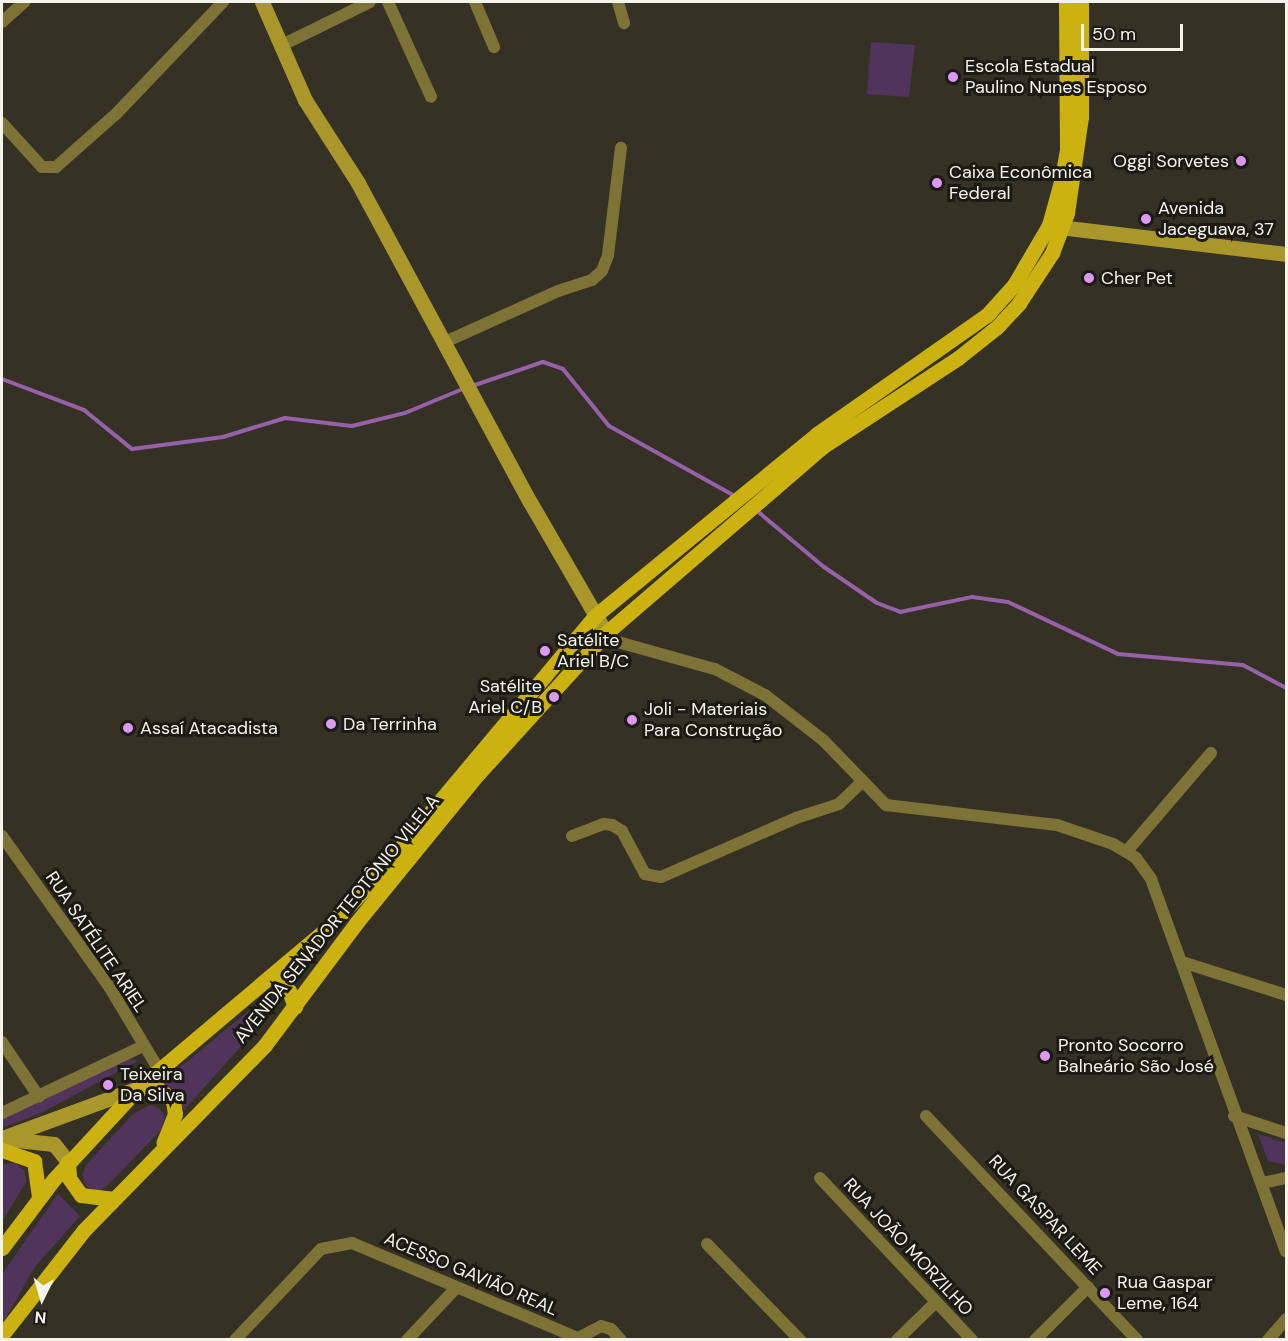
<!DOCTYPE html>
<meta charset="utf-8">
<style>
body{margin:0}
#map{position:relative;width:1288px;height:1341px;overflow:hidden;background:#353225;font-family:"DM Sans",sans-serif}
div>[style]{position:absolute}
.green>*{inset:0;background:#51345c}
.stream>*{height:4px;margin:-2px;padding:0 2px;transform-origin:2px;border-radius:2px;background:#9661a9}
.street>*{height:12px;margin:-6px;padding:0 6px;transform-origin:6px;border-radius:6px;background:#7e7336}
.secondary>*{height:15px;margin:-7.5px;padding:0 7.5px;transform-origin:7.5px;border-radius:7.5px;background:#aa972c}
.primary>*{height:15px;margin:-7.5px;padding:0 7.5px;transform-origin:7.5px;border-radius:7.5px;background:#cbb211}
.dots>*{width:16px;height:16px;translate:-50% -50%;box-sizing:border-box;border:3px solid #1b1a14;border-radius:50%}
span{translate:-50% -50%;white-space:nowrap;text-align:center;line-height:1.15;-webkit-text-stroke:6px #1b1a14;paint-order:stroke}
.poi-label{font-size:18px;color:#f5f4eb}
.left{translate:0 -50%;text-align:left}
.right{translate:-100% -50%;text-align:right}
.street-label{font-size:18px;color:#f5f4eb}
.frame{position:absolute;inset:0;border:3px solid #f5f4eb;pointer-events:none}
.north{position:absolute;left:12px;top:1269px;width:60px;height:60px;-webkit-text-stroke:4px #1b1a14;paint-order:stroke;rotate:185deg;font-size:16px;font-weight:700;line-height:24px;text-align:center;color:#f5f4eb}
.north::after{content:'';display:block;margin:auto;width:21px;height:27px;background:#f5f4eb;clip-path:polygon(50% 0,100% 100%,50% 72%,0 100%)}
.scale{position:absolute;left:1081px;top:24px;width:102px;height:27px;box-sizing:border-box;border:3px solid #f5f4eb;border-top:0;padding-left:8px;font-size:18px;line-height:21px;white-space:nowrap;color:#f5f4eb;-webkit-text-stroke:4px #1b1a14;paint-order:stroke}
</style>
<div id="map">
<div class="green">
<div style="clip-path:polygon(871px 42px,915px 45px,909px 97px,867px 94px)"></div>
<div style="clip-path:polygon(269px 994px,278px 998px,277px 1006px,184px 1110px,161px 1083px)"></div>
<div style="clip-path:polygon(128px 1059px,138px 1061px,41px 1113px,2px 1128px,2px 1117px)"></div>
<div style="clip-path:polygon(150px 1105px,159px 1108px,165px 1116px,161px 1130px,106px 1187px,98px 1191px,86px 1187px,82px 1175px,87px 1164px,133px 1114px)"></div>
<div style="clip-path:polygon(1258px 1134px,1286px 1143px,1286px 1165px,1268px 1161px)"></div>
<div style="clip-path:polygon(14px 1162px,25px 1171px,26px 1182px,2px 1222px,2px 1165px)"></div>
<div style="clip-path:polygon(58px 1194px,80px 1216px,34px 1268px,3px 1323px,2px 1274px)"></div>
</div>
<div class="stream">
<div style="left:2px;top:379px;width:88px;rotate:20.7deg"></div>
<div style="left:84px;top:410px;width:62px;rotate:39.1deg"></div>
<div style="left:132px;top:449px;width:92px;rotate:-7.5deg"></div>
<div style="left:223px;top:437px;width:65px;rotate:-17deg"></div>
<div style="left:285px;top:418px;width:67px;rotate:6.8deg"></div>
<div style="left:352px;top:426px;width:55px;rotate:-13.8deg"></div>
<div style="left:405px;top:413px;width:65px;rotate:-22.6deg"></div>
<div style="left:472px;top:386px;width:75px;rotate:-18.7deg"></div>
<div style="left:543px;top:362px;width:21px;rotate:19deg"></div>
<div style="left:563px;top:369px;width:73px;rotate:51.1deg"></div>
<div style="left:609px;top:426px;width:144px;rotate:29.1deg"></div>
<div style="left:756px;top:510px;width:89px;rotate:40deg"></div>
<div style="left:824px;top:567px;width:64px;rotate:34.2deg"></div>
<div style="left:877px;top:603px;width:25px;rotate:21deg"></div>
<div style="left:900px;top:612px;width:74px;rotate:-11.8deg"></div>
<div style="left:972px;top:597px;width:36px;rotate:8deg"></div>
<div style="left:1008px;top:602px;width:122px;rotate:25.3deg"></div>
<div style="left:1118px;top:654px;width:125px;rotate:5deg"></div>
<div style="left:1243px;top:665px;width:49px;rotate:28.1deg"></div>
</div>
<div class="street">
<div style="left:388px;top:2px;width:104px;rotate:65.6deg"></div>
<div style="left:475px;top:2px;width:49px;rotate:67.1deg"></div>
<div style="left:618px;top:2px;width:22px;rotate:74deg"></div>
<div style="left:2px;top:22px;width:30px;rotate:-42deg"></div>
<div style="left:280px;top:46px;width:100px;rotate:-26.1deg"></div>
<div style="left:2px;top:123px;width:59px;rotate:47.7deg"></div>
<div style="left:42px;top:167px;width:14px"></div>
<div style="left:56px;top:167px;width:80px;rotate:-41.5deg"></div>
<div style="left:116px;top:114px;width:155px;rotate:-46.3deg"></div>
<div style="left:445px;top:342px;width:124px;rotate:-24.3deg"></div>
<div style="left:558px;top:291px;width:36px;rotate:-18deg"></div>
<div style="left:592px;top:280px;width:13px;rotate:-42deg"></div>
<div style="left:602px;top:271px;width:17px;rotate:-69deg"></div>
<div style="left:608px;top:255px;width:108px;rotate:-83.1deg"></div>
<div style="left:606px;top:633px;width:15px;rotate:37deg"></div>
<div style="left:618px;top:642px;width:101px;rotate:15.6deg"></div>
<div style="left:715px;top:669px;width:56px;rotate:27.5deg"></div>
<div style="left:765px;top:695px;width:73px;rotate:37.8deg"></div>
<div style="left:823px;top:740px;width:91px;rotate:45.9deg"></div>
<div style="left:886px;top:805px;width:172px;rotate:6.7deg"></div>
<div style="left:1057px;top:825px;width:59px;rotate:18.7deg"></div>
<div style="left:1113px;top:844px;width:27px;rotate:31deg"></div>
<div style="left:1136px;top:858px;width:26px;rotate:54deg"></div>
<div style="left:1151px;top:879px;width:396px;rotate:70.1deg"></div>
<div style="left:2px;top:836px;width:186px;rotate:54.6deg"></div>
<div style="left:110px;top:988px;width:96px;rotate:59.1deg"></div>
<div style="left:572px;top:836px;width:34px;rotate:-21deg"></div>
<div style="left:604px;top:824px;width:8px;rotate:7deg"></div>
<div style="left:612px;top:825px;width:12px;rotate:31deg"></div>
<div style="left:622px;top:831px;width:49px;rotate:61.9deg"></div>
<div style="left:645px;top:874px;width:16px;rotate:11deg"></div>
<div style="left:661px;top:877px;width:147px;rotate:-23.6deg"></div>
<div style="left:796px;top:818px;width:45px;rotate:-18deg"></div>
<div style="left:839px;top:804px;width:33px;rotate:-44deg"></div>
<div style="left:1127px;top:851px;width:129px;rotate:-49.4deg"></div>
<div style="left:1182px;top:962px;width:109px;rotate:17.6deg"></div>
<div style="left:2px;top:1042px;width:66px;rotate:56.1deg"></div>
<div style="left:2px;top:1113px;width:156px;rotate:-25.4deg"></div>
<div style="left:926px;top:1116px;width:308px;rotate:46.7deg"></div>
<div style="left:1234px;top:1116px;width:55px;rotate:18.1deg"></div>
<div style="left:820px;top:1178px;width:222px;rotate:46.8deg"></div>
<div style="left:1262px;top:1183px;width:25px;rotate:-12deg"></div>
<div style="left:707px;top:1244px;width:134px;rotate:45.9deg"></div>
<div style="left:235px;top:1340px;width:125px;rotate:-46.6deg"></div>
<div style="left:321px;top:1249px;width:32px;rotate:-11deg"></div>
<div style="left:352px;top:1243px;width:243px;rotate:22.8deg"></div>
<div style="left:407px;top:1340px;width:70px;rotate:-46.7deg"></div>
<div style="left:574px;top:1340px;width:30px;rotate:-27deg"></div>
<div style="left:601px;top:1326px;width:10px;rotate:17deg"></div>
<div style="left:611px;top:1329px;width:15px;rotate:48deg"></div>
<div style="left:897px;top:1340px;width:53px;rotate:-44.2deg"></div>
<div style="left:1035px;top:1340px;width:75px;rotate:-45deg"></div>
<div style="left:1268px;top:1340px;width:28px;rotate:-49deg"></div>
</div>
<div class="secondary">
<div style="left:262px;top:2px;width:107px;rotate:66.3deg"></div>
<div style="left:305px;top:100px;width:98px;rotate:57.4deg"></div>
<div style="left:358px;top:183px;width:362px;rotate:61.7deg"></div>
<div style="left:530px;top:502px;width:151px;rotate:59.9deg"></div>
<div style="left:1051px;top:226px;width:237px;rotate:6.8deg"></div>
<div style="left:2px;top:1138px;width:145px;rotate:-20.2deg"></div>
<div style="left:7px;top:1139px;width:47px;rotate:6.1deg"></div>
<div style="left:54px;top:1144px;width:23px;rotate:52deg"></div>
</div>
<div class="primary">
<div style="left:275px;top:973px;width:23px;rotate:52deg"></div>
<div style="left:289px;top:991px;width:17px;rotate:69deg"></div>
<div style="left:138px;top:1088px;width:19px"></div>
<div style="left:157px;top:1088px;width:20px;rotate:37deg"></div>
<div style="left:173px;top:1100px;width:14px;rotate:82deg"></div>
<div style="left:175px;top:1114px;width:31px;rotate:112deg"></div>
<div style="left:2px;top:1150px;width:34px;rotate:19deg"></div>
<div style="left:34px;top:1161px;width:37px;rotate:82deg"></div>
<div style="left:68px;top:1162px;width:16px;rotate:86deg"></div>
<div style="left:69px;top:1178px;width:21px;rotate:55deg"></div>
<div style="left:81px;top:1195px;width:31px;rotate:7deg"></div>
<div style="left:2px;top:1248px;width:86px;rotate:-53deg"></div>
<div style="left:54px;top:1179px;width:124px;rotate:-47.3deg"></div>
<div style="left:138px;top:1088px;width:245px;rotate:-40.2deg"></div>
<div style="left:325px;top:930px;width:66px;rotate:-45.6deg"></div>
<div style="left:371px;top:883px;width:350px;rotate:-50deg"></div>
<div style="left:596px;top:615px;width:286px;rotate:-39.3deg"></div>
<div style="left:817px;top:434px;width:208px;rotate:-35deg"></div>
<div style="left:987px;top:315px;width:40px;rotate:-48deg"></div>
<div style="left:1014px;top:285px;width:69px;rotate:-59.7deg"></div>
<div style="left:1049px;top:225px;width:49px;rotate:-74.5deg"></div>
<div style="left:1062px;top:178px;width:28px;rotate:-80deg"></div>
<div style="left:1067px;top:150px;width:148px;rotate:-90.4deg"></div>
<div style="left:2px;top:1335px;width:133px;rotate:-52deg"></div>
<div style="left:84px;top:1230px;width:259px;rotate:-45.6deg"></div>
<div style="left:265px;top:1045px;width:154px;rotate:-53.2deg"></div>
<div style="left:357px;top:922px;width:190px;rotate:-50.8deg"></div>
<div style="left:477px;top:775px;width:192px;rotate:-47.7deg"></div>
<div style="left:606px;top:633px;width:285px;rotate:-40.7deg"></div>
<div style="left:822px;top:447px;width:163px;rotate:-33.2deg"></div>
<div style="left:958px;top:358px;width:50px;rotate:-38.5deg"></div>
<div style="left:997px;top:327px;width:33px;rotate:-47deg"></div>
<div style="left:1019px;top:303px;width:60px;rotate:-56.6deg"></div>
<div style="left:1052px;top:253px;width:43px;rotate:-69.4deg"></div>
<div style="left:1067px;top:213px;width:97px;rotate:-81.7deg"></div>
<div style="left:1081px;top:117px;width:115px;rotate:-90deg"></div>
</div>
<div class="dots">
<div style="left:953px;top:77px;background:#dc99f4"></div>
<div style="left:1241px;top:161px;background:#dc99f4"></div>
<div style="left:937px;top:183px;background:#dc99f4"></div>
<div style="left:1146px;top:219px;background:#dc99f4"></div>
<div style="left:1089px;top:278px;background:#dc99f4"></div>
<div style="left:545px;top:651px;background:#dc99f4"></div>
<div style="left:554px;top:697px;background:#dc99f4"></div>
<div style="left:632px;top:720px;background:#dc99f4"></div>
<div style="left:331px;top:724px;background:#dc99f4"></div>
<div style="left:128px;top:728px;background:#dc99f4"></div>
<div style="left:1045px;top:1056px;background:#dc99f4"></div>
<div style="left:108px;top:1085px;background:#dc99f4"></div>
<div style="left:1105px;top:1293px;background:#dc99f4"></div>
</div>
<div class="poi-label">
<span class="left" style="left:965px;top:77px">Escola Estadual<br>Paulino Nunes Esposo</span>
<span class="right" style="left:1229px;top:161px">Oggi Sorvetes</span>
<span class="left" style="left:949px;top:183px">Caixa Econômica<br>Federal</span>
<span class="left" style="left:1158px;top:219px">Avenida<br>Jaceguava, 37</span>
<span class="left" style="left:1101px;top:278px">Cher Pet</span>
<span class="left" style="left:557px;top:651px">Satélite<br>Ariel B/C</span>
<span class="right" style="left:542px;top:697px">Satélite<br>Ariel C/B</span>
<span class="left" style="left:644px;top:720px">Joli - Materiais<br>Para Construção</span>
<span class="left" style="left:343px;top:724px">Da Terrinha</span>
<span class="left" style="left:140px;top:728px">Assaí Atacadista</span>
<span class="left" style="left:1058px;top:1056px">Pronto Socorro<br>Balneário São José</span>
<span class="left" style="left:120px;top:1085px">Teixeira<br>Da Silva</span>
<span class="left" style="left:1117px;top:1293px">Rua Gaspar<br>Leme, 164</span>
</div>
<div class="street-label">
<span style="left:337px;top:919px;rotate:-51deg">AVENIDA SENADOR TEOTÔNIO VILELA</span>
<span style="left:96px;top:942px;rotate:56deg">RUA SATÉLITE ARIEL</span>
<span style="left:1045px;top:1215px;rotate:47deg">RUA GASPAR LEME</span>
<span style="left:908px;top:1247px;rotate:47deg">RUA JOÃO MORZILHO</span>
<span style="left:471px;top:1274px;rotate:23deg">ACESSO GAVIÃO REAL</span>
</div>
<div class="frame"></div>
<div class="north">N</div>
<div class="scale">50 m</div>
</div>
